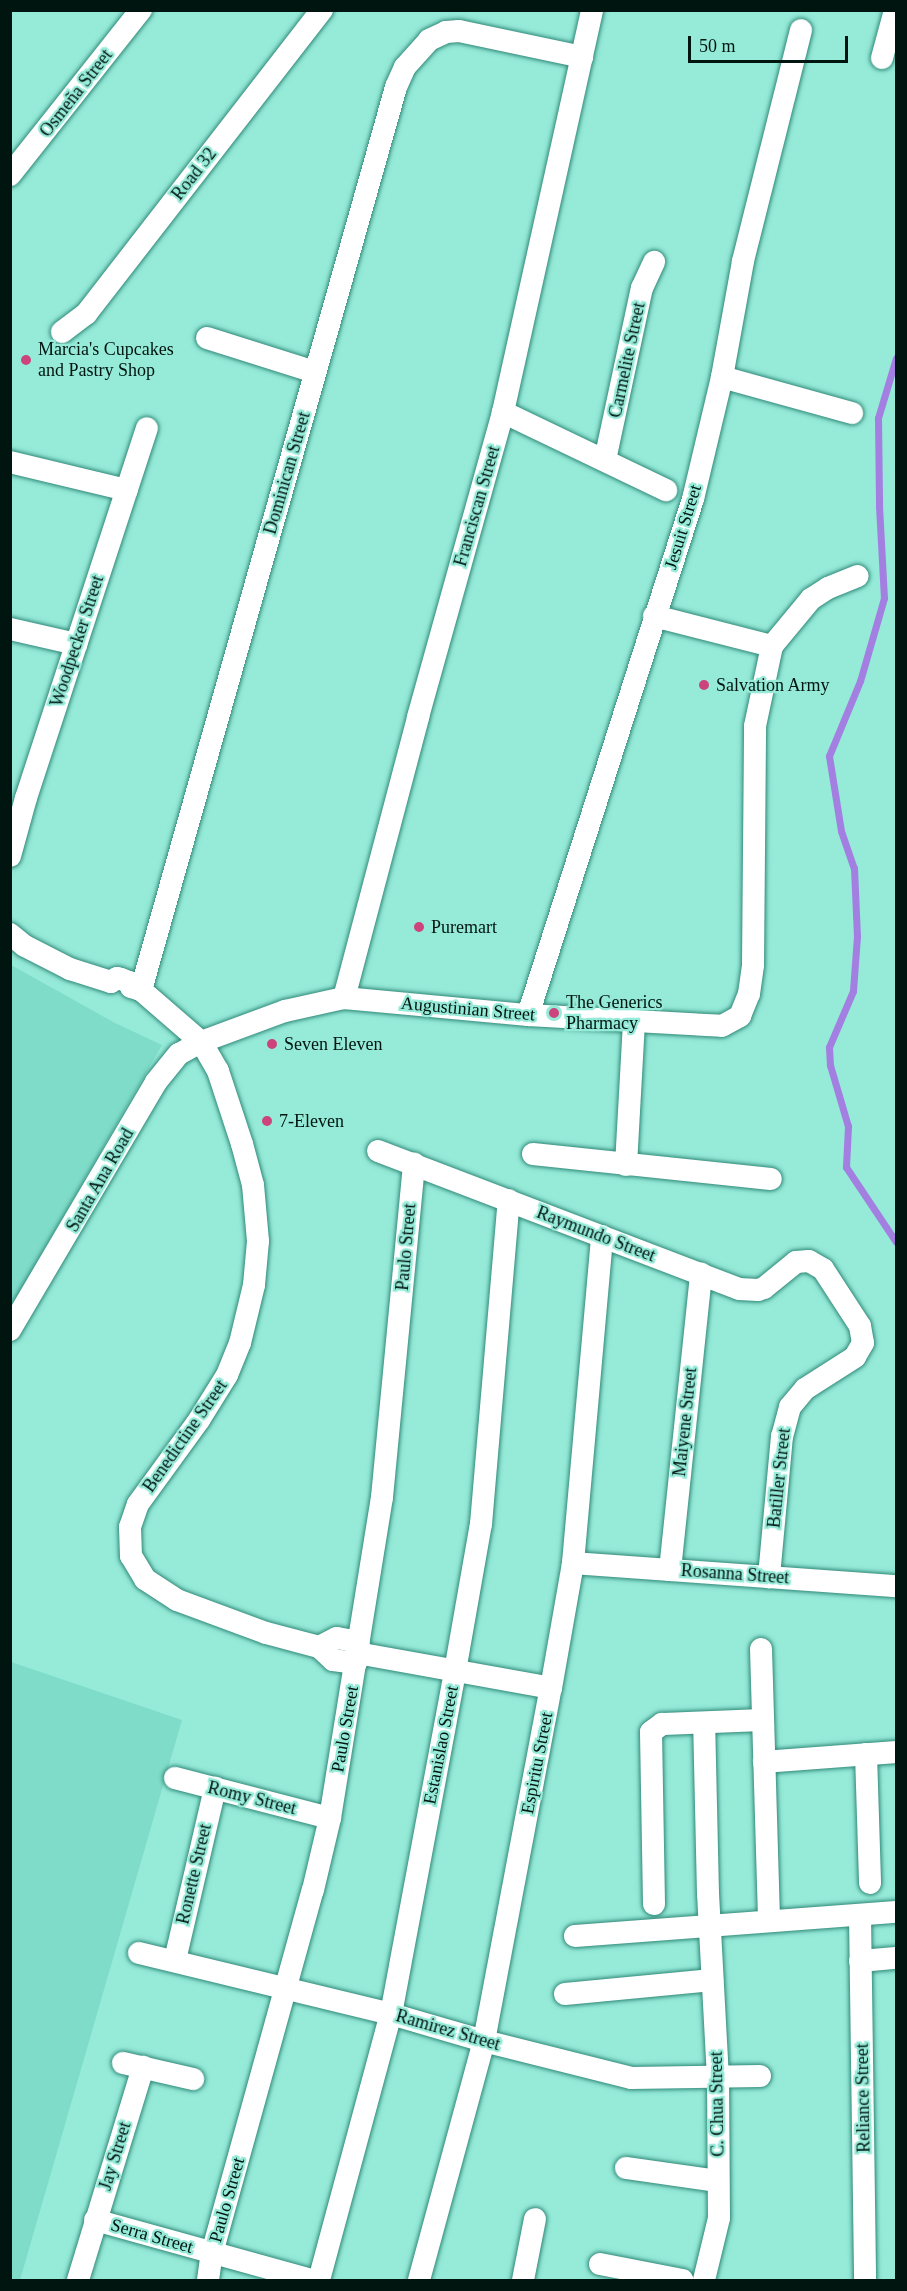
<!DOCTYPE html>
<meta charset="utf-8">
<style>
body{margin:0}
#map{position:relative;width:907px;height:2291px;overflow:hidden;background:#95ead8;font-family:"Times New Roman",serif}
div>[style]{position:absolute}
.built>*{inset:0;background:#7fdcc9}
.stream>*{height:7px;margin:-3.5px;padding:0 3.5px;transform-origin:3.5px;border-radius:3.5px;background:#a27fe0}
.roads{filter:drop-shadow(0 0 2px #318979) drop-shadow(0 0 2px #318979)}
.minor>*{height:22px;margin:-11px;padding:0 11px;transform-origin:11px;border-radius:11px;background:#fff}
.dots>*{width:16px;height:16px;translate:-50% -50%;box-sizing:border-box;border:3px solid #95ead8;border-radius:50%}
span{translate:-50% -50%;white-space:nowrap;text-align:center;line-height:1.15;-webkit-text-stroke:4.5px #95ead8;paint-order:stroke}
.street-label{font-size:18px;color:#001410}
.poi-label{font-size:18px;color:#001410}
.left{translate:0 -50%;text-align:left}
.frame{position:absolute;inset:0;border:12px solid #001410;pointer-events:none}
.scale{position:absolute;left:688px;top:36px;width:160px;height:27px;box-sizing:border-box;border:3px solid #001410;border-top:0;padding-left:8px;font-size:18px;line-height:21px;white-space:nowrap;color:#001410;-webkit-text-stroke:4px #95ead8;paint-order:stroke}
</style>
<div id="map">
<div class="built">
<div style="clip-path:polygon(11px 965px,115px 1023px,162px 1045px,11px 1306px)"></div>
<div style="clip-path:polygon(11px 1662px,182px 1720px,20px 2280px,11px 2280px)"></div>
</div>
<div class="stream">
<div style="left:896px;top:358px;width:63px;rotate:106.7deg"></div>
<div style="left:878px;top:418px;width:88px;rotate:89.3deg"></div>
<div style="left:879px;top:506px;width:92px;rotate:86.9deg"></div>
<div style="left:884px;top:598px;width:86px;rotate:106.1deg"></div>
<div style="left:860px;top:681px;width:81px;rotate:112.5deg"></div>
<div style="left:829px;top:756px;width:76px;rotate:80.9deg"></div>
<div style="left:841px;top:831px;width:39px;rotate:71deg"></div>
<div style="left:854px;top:868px;width:68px;rotate:87.5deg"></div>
<div style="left:857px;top:936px;width:55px;rotate:94.2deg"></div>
<div style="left:853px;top:991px;width:61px;rotate:113.2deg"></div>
<div style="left:829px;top:1047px;width:18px;rotate:87deg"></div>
<div style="left:830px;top:1065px;width:64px;rotate:73.6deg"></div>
<div style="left:848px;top:1126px;width:41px;rotate:92.8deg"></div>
<div style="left:846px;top:1167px;width:90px;rotate:56.3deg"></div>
</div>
<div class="roads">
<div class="minor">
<div style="left:882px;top:58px;width:50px;rotate:-74.8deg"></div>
<div style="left:10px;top:175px;width:211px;rotate:-51.6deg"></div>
<div style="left:62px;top:332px;width:30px;rotate:-37deg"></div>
<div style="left:86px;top:314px;width:385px;rotate:-52.2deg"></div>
<div style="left:207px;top:338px;width:113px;rotate:17.5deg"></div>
<div style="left:722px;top:377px;width:135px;rotate:15.5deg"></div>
<div style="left:503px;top:412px;width:181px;rotate:25.6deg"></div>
<div style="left:605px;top:460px;width:176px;rotate:-77.9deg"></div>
<div style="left:642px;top:288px;width:29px;rotate:-65deg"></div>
<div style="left:10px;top:462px;width:120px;rotate:13.5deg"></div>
<div style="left:654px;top:616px;width:122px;rotate:14.3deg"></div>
<div style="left:10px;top:629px;width:68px;rotate:12.8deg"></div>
<div style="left:10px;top:856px;width:60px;rotate:-74.6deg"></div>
<div style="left:26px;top:798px;width:389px;rotate:-71.9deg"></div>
<div style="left:10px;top:934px;width:19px;rotate:39deg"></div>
<div style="left:25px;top:946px;width:51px;rotate:27.1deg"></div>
<div style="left:70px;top:969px;width:43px;rotate:17.6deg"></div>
<div style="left:111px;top:982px;width:7px;rotate:-34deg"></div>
<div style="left:117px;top:978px;width:4px;rotate:14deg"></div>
<div style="left:121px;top:979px;width:9px;rotate:21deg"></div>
<div style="left:129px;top:982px;width:5px;rotate:68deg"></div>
<div style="left:131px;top:987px;width:10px;rotate:17deg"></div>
<div style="left:344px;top:998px;width:291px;rotate:-75.2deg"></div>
<div style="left:418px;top:717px;width:317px;rotate:-74.4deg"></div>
<div style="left:503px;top:412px;width:412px;rotate:-77.5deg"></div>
<div style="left:528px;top:1015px;width:542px;rotate:-72.27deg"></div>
<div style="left:693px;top:499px;width:125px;rotate:-76.6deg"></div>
<div style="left:722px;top:377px;width:118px;rotate:-79.7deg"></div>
<div style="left:743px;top:261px;width:238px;rotate:-75.9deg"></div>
<div style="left:378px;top:1151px;width:386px;rotate:20.9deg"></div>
<div style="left:739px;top:1289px;width:19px;rotate:3deg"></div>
<div style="left:758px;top:1290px;width:6px;rotate:-18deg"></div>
<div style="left:764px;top:1288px;width:41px;rotate:-39.1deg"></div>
<div style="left:796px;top:1262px;width:13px;rotate:-4deg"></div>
<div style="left:809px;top:1261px;width:16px;rotate:30deg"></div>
<div style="left:823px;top:1269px;width:68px;rotate:57deg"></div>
<div style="left:860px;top:1326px;width:17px;rotate:80deg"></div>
<div style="left:863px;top:1343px;width:16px;rotate:120deg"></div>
<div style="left:855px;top:1357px;width:59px;rotate:147.4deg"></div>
<div style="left:805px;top:1389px;width:23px;rotate:130deg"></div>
<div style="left:790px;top:1407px;width:30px;rotate:105deg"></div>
<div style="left:782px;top:1436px;width:142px;rotate:95.3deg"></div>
<div style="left:533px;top:1154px;width:239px;rotate:6deg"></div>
<div style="left:626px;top:1165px;width:144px;rotate:-86.8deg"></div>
<div style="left:10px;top:1330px;width:288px;rotate:-59.5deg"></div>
<div style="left:156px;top:1082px;width:36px;rotate:-51deg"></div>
<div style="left:179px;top:1054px;width:25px;rotate:-29deg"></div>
<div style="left:201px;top:1042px;width:90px;rotate:-20.3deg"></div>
<div style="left:285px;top:1011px;width:60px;rotate:-12.4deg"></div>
<div style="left:344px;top:998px;width:185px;rotate:5.3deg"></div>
<div style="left:528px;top:1015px;width:194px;rotate:3.2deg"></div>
<div style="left:722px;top:1026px;width:21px;rotate:-29deg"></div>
<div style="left:740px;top:1016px;width:24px;rotate:-68deg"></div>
<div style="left:749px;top:994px;width:29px;rotate:-82deg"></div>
<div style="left:753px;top:965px;width:239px;rotate:-89.5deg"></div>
<div style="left:755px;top:726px;width:82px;rotate:-78deg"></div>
<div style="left:772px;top:646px;width:61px;rotate:-50.3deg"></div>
<div style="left:811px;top:599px;width:20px;rotate:-33deg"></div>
<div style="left:828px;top:588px;width:32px;rotate:-22deg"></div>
<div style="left:573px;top:1563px;width:324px;rotate:4.1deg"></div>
<div style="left:670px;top:1570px;width:298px;rotate:-84deg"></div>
<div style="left:319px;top:1647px;width:20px;rotate:-27deg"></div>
<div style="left:337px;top:1638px;width:22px;rotate:10deg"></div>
<div style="left:761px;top:1649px;width:272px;rotate:88.3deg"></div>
<div style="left:357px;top:1653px;width:197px;rotate:10.2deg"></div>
<div style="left:356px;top:1663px;width:23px;rotate:-173deg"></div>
<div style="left:333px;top:1660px;width:19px;rotate:-137deg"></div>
<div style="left:319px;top:1647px;width:55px;rotate:-165.2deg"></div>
<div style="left:266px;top:1633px;width:95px;rotate:-159.7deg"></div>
<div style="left:177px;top:1600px;width:38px;rotate:-147deg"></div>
<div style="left:145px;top:1579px;width:27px;rotate:-121deg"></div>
<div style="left:131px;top:1556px;width:29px;rotate:-92deg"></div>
<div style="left:130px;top:1527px;width:24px;rotate:-71deg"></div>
<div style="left:138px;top:1504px;width:104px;rotate:-54deg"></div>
<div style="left:199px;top:1420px;width:53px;rotate:-58.1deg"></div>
<div style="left:227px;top:1375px;width:35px;rotate:-68deg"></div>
<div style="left:240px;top:1343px;width:60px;rotate:-76.4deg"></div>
<div style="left:254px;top:1285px;width:44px;rotate:-84.8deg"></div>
<div style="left:258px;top:1241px;width:56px;rotate:-95.1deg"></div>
<div style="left:253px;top:1185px;width:42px;rotate:-105deg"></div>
<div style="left:242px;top:1144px;width:77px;rotate:-108.2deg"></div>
<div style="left:218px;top:1071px;width:34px;rotate:-120deg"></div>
<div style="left:201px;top:1042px;width:79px;rotate:-139.1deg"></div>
<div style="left:141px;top:990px;width:938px;rotate:-74.23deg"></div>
<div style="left:396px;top:87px;width:22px;rotate:-66deg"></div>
<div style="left:405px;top:67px;width:36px;rotate:-48deg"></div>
<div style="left:429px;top:40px;width:19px;rotate:-25deg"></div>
<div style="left:446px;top:32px;width:13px;rotate:-4deg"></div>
<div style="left:459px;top:31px;width:126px;rotate:11.9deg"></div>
<div style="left:866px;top:1754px;width:129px;rotate:88.2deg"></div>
<div style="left:764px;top:1762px;width:132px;rotate:-4.3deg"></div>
<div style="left:175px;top:1778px;width:160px;rotate:14.5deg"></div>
<div style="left:654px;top:1904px;width:172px;rotate:-91deg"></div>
<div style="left:651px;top:1732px;width:14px;rotate:-36deg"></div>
<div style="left:662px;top:1724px;width:101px;rotate:-2.3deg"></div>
<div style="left:860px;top:1915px;width:365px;rotate:89.2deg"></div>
<div style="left:575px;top:1936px;width:322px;rotate:-4.3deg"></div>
<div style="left:139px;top:1953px;width:259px;rotate:13.6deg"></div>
<div style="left:391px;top:2014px;width:97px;rotate:16.2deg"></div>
<div style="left:484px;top:2041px;width:152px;rotate:14.1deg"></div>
<div style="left:631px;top:2078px;width:129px;rotate:-0.9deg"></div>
<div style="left:175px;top:1960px;width:177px;rotate:-76.9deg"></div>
<div style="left:860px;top:1961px;width:36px;rotate:-5deg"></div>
<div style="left:565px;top:1994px;width:148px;rotate:-5.4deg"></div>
<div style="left:123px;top:2063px;width:72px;rotate:12.9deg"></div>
<div style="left:626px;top:2168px;width:92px;rotate:8.1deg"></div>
<div style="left:95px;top:2220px;width:225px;rotate:15.5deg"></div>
<div style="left:600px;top:2264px;width:84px;rotate:11deg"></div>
<div style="left:78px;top:2280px;width:223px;rotate:-73deg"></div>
<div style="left:208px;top:2280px;width:27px;rotate:-82deg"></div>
<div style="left:212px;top:2253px;width:377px;rotate:-74.5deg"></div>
<div style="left:313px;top:1890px;width:74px;rotate:-76.7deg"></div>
<div style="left:330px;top:1818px;width:325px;rotate:-80.8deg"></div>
<div style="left:382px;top:1497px;width:335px;rotate:-84.5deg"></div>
<div style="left:319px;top:2280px;width:276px;rotate:-74.9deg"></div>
<div style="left:391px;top:2014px;width:349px;rotate:-79.4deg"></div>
<div style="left:455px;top:1671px;width:149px;rotate:-80deg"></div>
<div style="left:481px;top:1524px;width:325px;rotate:-85.1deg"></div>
<div style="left:419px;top:2280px;width:248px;rotate:-74.8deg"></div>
<div style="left:484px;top:2041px;width:359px;rotate:-79.3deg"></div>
<div style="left:551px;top:1688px;width:127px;rotate:-80deg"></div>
<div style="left:573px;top:1563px;width:328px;rotate:-84.9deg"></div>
<div style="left:523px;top:2280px;width:62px;rotate:-78.9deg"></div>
<div style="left:704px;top:2280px;width:64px;rotate:-76.4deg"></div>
<div style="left:719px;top:2218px;width:140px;rotate:-90.4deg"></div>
<div style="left:718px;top:2078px;width:184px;rotate:-93.1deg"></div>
<div style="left:708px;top:1894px;width:170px;rotate:-91.3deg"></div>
</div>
</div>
<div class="dots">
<div style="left:26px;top:360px;background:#cd437b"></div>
<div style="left:704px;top:685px;background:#cd437b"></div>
<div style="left:419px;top:927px;background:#cd437b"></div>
<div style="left:554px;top:1013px;background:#cd437b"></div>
<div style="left:272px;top:1044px;background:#cd437b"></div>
<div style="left:267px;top:1121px;background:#cd437b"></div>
</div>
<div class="street-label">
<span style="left:76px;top:93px;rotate:-52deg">Osmeña Street</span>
<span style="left:194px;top:174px;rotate:-52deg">Road 32</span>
<span style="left:627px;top:360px;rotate:-78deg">Carmelite Street</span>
<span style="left:287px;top:473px;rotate:-74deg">Dominican Street</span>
<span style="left:477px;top:506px;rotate:-74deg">Franciscan Street</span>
<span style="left:683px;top:527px;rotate:-73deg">Jesuit Street</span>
<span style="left:77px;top:641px;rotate:-72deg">Woodpecker Street</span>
<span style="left:468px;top:1009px;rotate:5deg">Augustinian Street</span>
<span style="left:100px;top:1180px;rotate:-60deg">Santa Ana Road</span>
<span style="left:596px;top:1234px;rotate:21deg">Raymundo Street</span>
<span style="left:406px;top:1247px;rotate:-85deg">Paulo Street</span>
<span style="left:685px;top:1422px;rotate:-84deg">Maiyene Street</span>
<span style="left:185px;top:1436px;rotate:-55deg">Benedictine Street</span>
<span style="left:779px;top:1478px;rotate:-84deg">Batiller Street</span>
<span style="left:735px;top:1574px;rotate:4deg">Rosanna Street</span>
<span style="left:345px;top:1729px;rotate:-80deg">Paulo Street</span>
<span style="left:441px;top:1745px;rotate:-79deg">Estanislao Street</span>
<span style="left:537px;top:1763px;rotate:-79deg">Espiritu Street</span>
<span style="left:252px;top:1798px;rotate:14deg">Romy Street</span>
<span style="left:194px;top:1874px;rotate:-77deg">Ronette Street</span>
<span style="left:448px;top:2030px;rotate:16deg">Ramirez Street</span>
<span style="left:863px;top:2098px;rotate:-91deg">Reliance Street</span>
<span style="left:717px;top:2104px;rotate:-91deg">C. Chua Street</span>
<span style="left:115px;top:2156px;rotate:-73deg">Jay Street</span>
<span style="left:227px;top:2200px;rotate:-74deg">Paulo Street</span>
<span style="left:152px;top:2236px;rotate:16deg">Serra Street</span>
</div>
<div class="poi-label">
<span class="left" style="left:38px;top:360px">Marcia's Cupcakes<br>and Pastry Shop</span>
<span class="left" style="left:716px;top:685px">Salvation Army</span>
<span class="left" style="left:431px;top:927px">Puremart</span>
<span class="left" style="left:566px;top:1013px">The Generics<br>Pharmacy</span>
<span class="left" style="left:284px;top:1044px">Seven Eleven</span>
<span class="left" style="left:279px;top:1121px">7-Eleven</span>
</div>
<div class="frame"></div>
<div class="scale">50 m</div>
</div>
